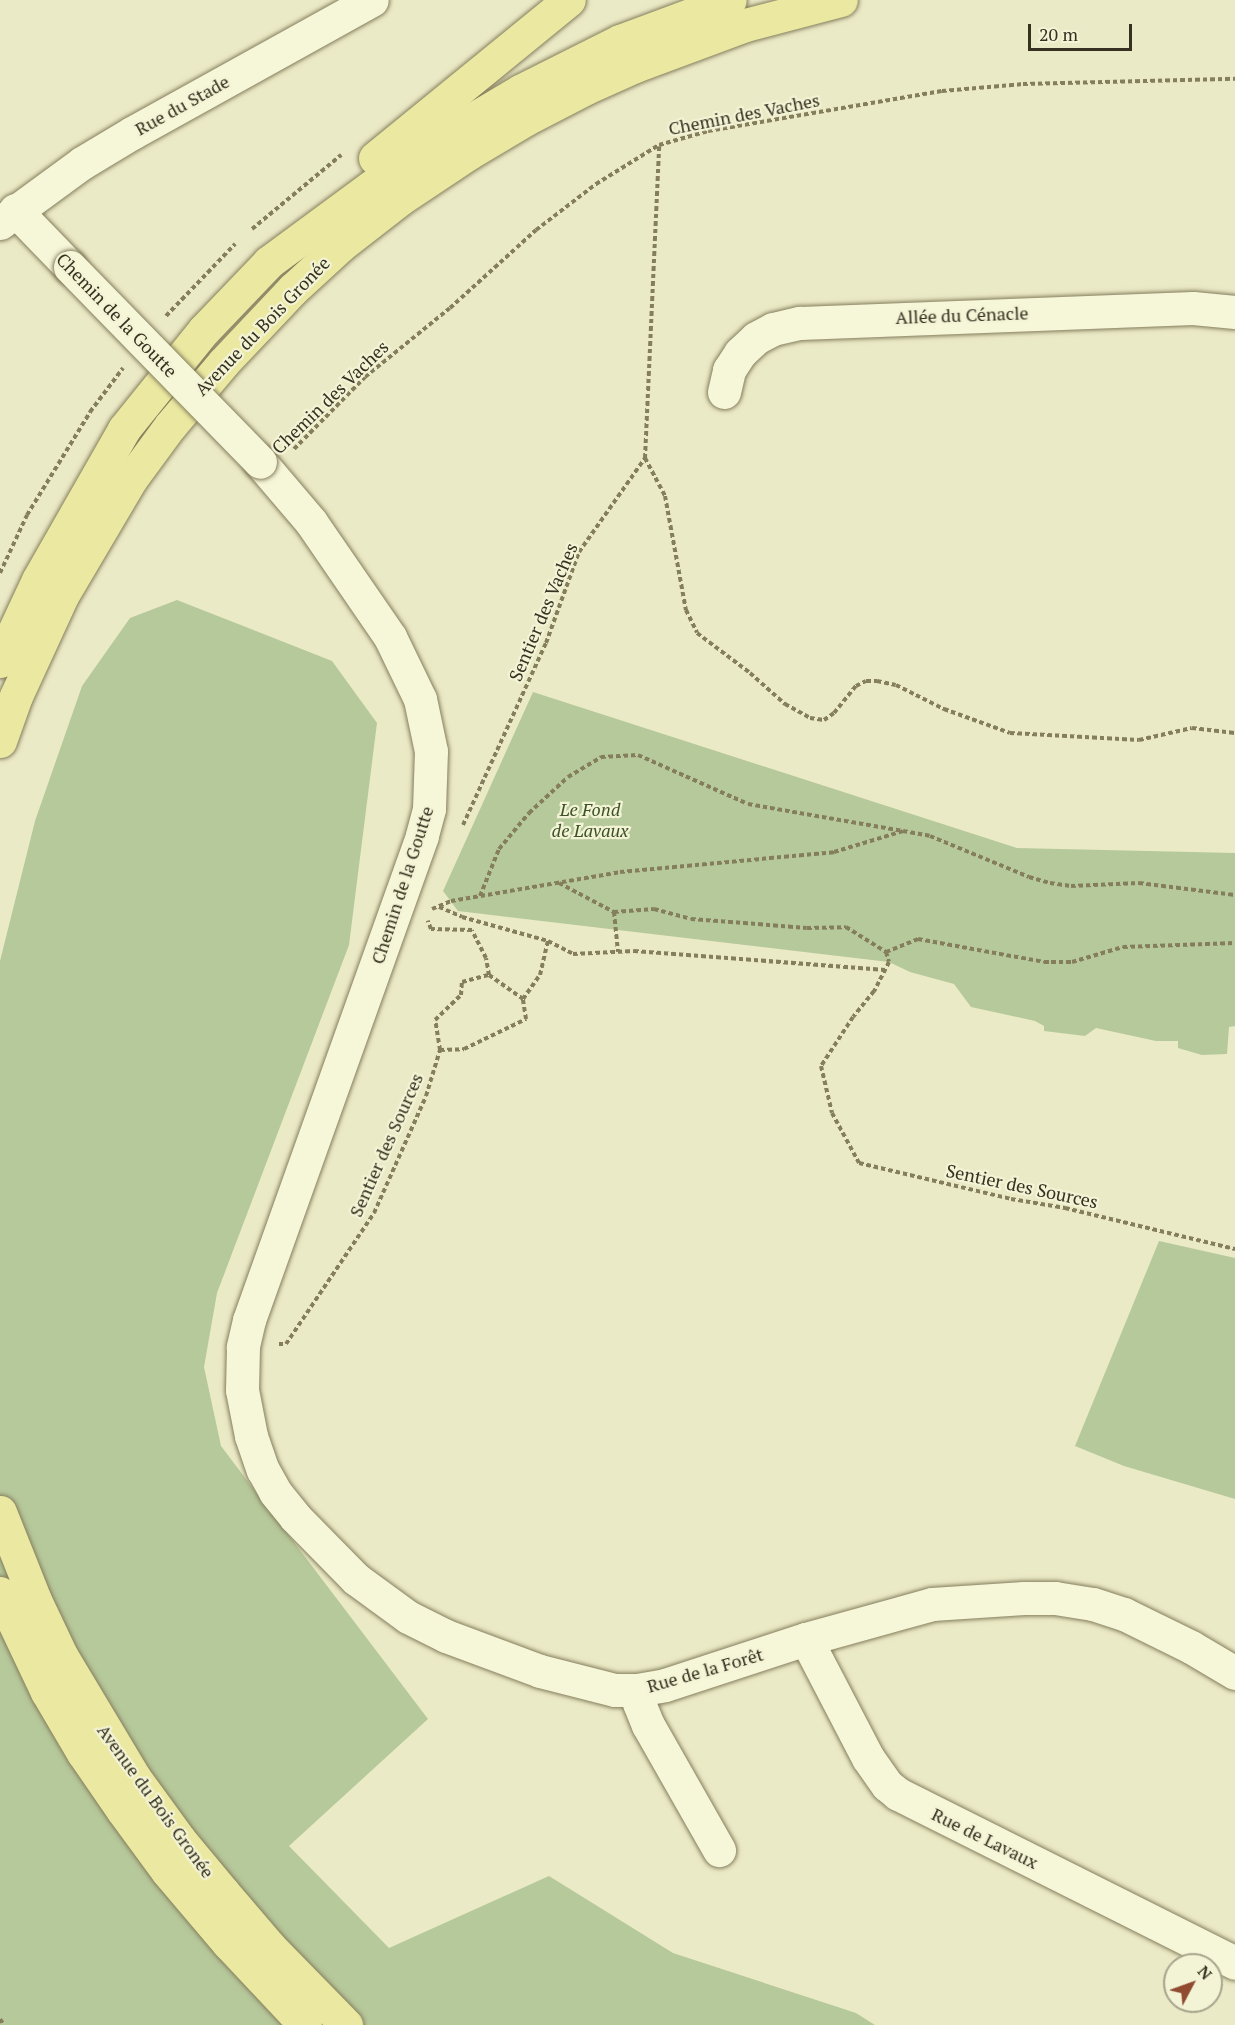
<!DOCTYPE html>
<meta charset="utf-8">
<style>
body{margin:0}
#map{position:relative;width:1235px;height:2025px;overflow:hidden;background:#ebeac6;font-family:"PT Serif",serif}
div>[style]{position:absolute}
.green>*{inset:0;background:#b6c99b}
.path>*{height:4px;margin-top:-2px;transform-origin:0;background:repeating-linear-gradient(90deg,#857e5d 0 4.5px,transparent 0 7.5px)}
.roads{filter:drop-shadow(0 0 2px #857e5d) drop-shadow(0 0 2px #857e5d)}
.street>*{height:33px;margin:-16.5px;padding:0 16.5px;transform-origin:16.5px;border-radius:16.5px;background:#f6f6d9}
.primary>*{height:33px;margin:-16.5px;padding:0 16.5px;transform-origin:16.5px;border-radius:16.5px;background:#ebe9a1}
.bridges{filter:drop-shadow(0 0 2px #857e5d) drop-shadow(0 0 2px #857e5d)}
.street-bridge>*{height:33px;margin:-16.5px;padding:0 16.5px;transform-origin:16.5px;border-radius:16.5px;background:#f6f6d9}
span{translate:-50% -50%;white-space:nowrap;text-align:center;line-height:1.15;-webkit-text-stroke:4.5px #f3f3d5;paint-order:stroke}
.street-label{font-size:18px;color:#363120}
.park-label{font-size:18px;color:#3b5128;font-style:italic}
.north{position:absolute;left:1163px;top:1953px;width:60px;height:60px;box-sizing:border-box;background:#f3f3d5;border:2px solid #a7a58d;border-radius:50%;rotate:49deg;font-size:16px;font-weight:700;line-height:24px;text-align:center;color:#363120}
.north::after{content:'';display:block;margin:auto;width:21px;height:27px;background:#904b31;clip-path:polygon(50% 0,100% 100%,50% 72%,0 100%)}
.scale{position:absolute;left:1028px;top:24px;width:104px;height:27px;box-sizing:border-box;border:3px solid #363120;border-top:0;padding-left:8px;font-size:18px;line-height:21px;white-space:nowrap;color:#363120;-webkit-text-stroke:4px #f3f3d5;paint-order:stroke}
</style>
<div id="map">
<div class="green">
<div style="clip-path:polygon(177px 600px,332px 661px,377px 723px,349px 945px,217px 1293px,204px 1367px,221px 1446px,428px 1719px,289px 1846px,389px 1948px,549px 1876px,673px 1953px,856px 2013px,875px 2025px,0 2025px,0 961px,35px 821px,82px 686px,130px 618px)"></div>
<div style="clip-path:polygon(533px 692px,1017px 848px,1235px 853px,1235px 1026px,1229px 1027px,1227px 1054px,1202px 1055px,1178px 1048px,1178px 1041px,1156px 1041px,1096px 1028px,1085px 1036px,1044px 1031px,1044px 1026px,1035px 1021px,971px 1007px,954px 984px,910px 972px,889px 962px,458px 911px,443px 891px)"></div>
<div style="clip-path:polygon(1159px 1241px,1235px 1258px,1235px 1499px,1124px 1466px,1075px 1446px)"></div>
</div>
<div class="path">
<div style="left:252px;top:229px;width:116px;rotate:-39.7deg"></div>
<div style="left:166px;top:316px;width:100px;rotate:-46.2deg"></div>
<div style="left:294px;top:449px;width:101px;rotate:-45.4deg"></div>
<div style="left:365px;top:377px;width:109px;rotate:-39.1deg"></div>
<div style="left:450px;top:308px;width:116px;rotate:-42.2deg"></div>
<div style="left:536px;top:230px;width:76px;rotate:-37.5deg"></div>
<div style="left:596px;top:184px;width:74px;rotate:-31.8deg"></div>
<div style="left:659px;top:145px;width:51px;rotate:-15.9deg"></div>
<div style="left:708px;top:131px;width:237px;rotate:-9.7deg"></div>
<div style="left:942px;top:91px;width:81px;rotate:-4.9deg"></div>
<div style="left:1023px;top:84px;width:212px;rotate:-1.4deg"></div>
<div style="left:645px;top:458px;width:43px;rotate:62.2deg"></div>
<div style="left:665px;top:496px;width:116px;rotate:79.6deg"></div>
<div style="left:686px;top:610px;width:25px;rotate:64deg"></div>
<div style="left:697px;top:633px;width:66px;rotate:37deg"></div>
<div style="left:750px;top:673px;width:47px;rotate:41.5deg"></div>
<div style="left:785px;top:704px;width:29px;rotate:29deg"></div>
<div style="left:810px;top:718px;width:14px;rotate:8deg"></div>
<div style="left:824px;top:720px;width:12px;rotate:-35deg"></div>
<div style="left:834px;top:713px;width:35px;rotate:-51deg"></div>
<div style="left:856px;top:686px;width:11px;rotate:-27deg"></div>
<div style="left:866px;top:681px;width:11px"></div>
<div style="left:877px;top:681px;width:19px;rotate:12deg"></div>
<div style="left:896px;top:685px;width:54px;rotate:26.6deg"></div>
<div style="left:944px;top:709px;width:70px;rotate:20deg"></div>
<div style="left:1010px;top:733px;width:129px;rotate:3.1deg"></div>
<div style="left:1139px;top:740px;width:54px;rotate:-12.8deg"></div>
<div style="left:1192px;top:728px;width:43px;rotate:6.6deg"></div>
<div style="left:0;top:573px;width:64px;rotate:-65deg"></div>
<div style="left:27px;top:515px;width:121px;rotate:-58.5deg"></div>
<div style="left:90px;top:412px;width:55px;rotate:-53.1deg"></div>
<div style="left:463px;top:825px;width:200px;rotate:-65.5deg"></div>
<div style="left:546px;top:643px;width:97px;rotate:-70.1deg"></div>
<div style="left:579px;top:552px;width:115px;rotate:-54.9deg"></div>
<div style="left:645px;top:458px;width:312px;rotate:-87.4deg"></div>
<div style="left:559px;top:883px;width:62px;rotate:27.8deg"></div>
<div style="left:614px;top:912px;width:40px;rotate:-4.3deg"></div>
<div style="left:654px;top:909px;width:38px;rotate:15deg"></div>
<div style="left:691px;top:919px;width:116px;rotate:4.4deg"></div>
<div style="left:807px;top:928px;width:39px;rotate:-1deg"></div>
<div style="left:846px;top:927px;width:47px;rotate:32deg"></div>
<div style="left:886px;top:952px;width:35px;rotate:-22deg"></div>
<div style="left:918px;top:939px;width:128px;rotate:10.3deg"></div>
<div style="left:1044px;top:962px;width:28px"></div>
<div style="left:1072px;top:962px;width:53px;rotate:-16.4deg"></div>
<div style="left:1123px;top:947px;width:112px;rotate:-2deg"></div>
<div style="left:480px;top:896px;width:51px;rotate:-68deg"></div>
<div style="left:499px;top:849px;width:47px;rotate:-50.2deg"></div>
<div style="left:529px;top:813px;width:53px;rotate:-42.7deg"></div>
<div style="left:568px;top:777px;width:39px;rotate:-31deg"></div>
<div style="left:601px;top:757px;width:37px;rotate:-3deg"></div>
<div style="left:638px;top:755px;width:120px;rotate:24deg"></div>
<div style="left:748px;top:804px;width:156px;rotate:9.9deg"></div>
<div style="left:439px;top:907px;width:25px;rotate:23deg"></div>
<div style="left:462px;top:917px;width:89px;rotate:15.6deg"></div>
<div style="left:548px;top:941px;width:28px;rotate:27deg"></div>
<div style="left:573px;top:954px;width:61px;rotate:-2.8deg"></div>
<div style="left:634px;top:951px;width:252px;rotate:4.3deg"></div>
<div style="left:432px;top:909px;width:21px;rotate:-23deg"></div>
<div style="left:451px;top:901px;width:171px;rotate:-9.7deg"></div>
<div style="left:620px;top:872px;width:215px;rotate:-5.3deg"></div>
<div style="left:834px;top:852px;width:72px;rotate:-16.9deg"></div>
<div style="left:903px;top:831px;width:27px;rotate:10deg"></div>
<div style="left:930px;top:836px;width:107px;rotate:22.5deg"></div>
<div style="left:1029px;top:877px;width:22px;rotate:16deg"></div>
<div style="left:1050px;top:883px;width:21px;rotate:8deg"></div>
<div style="left:1071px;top:886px;width:68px;rotate:-2.5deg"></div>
<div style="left:1139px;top:883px;width:97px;rotate:7.1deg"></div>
<div style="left:614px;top:912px;width:40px;rotate:84.3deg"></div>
<div style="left:886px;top:952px;width:10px;rotate:73deg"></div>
<div style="left:889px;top:962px;width:33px;rotate:117deg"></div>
<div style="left:874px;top:991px;width:33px;rotate:129deg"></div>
<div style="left:853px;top:1017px;width:59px;rotate:123.1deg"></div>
<div style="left:821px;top:1066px;width:48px;rotate:76.8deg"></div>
<div style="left:832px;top:1113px;width:57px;rotate:61.6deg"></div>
<div style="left:859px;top:1163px;width:156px;rotate:13.3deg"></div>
<div style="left:1011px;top:1199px;width:55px;rotate:9.5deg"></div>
<div style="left:1065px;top:1208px;width:175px;rotate:13.6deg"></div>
<div style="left:489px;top:975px;width:42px;rotate:35.2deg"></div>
<div style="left:523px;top:999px;width:29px;rotate:-55deg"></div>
<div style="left:540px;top:975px;width:35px;rotate:-77deg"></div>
<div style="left:440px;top:1050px;width:24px;rotate:-2deg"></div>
<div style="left:464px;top:1049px;width:69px;rotate:-25.8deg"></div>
<div style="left:526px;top:1019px;width:20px;rotate:-99deg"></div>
<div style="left:279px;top:1344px;width:7px"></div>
<div style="left:286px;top:1344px;width:158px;rotate:-56.1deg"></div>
<div style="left:374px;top:1213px;width:128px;rotate:-66deg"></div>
<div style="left:426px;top:1096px;width:48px;rotate:-73.1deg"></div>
<div style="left:440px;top:1050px;width:30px;rotate:-99deg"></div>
<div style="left:435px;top:1020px;width:36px;rotate:-44deg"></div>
<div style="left:461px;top:995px;width:13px;rotate:-86deg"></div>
<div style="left:462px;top:982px;width:28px;rotate:-15deg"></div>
<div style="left:489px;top:975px;width:17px;rotate:-100deg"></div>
<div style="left:486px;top:958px;width:31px;rotate:-117deg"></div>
<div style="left:472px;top:930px;width:41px;rotate:-178.6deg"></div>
<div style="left:431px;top:929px;width:9px;rotate:-111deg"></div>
<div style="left:0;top:2019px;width:7px;rotate:56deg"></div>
</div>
<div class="roads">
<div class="street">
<div style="left:15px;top:210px;width:79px;rotate:46deg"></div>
<div style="left:0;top:223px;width:102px;rotate:-36.2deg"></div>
<div style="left:82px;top:163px;width:58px;rotate:-31deg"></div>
<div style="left:132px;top:133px;width:274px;rotate:-29deg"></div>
<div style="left:724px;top:392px;width:23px;rotate:-77deg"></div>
<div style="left:729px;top:370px;width:20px;rotate:-57deg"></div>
<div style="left:740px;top:353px;width:22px;rotate:-43deg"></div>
<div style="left:756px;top:338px;width:19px;rotate:-28deg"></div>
<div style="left:773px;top:329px;width:28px;rotate:-13deg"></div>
<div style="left:800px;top:323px;width:393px;rotate:-2.2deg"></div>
<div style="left:1193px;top:308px;width:42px;rotate:5.4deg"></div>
<div style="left:260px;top:462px;width:79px;rotate:49.6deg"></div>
<div style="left:311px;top:522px;width:140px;rotate:55.5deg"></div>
<div style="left:390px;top:637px;width:69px;rotate:64.2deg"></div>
<div style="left:420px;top:699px;width:53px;rotate:78.1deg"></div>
<div style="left:431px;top:751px;width:58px;rotate:92deg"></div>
<div style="left:429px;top:809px;width:28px;rotate:105deg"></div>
<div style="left:422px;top:836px;width:514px;rotate:109.67deg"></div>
<div style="left:249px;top:1320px;width:28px;rotate:103deg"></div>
<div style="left:243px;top:1347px;width:43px;rotate:91.3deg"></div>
<div style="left:242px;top:1390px;width:47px;rotate:78.9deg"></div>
<div style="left:251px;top:1436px;width:36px;rotate:71deg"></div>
<div style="left:263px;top:1470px;width:25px;rotate:61deg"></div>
<div style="left:275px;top:1492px;width:32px;rotate:51deg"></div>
<div style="left:295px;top:1517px;width:87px;rotate:45.5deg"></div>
<div style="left:356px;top:1579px;width:64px;rotate:36.2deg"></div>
<div style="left:408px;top:1617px;width:42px;rotate:26.6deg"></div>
<div style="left:446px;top:1636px;width:100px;rotate:20.4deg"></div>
<div style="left:540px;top:1671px;width:77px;rotate:14.2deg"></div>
<div style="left:615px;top:1690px;width:22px"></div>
<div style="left:637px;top:1690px;width:28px;rotate:-10deg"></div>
<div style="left:665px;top:1685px;width:148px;rotate:-18.1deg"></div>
<div style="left:806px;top:1639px;width:131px;rotate:-15.5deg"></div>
<div style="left:932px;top:1604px;width:92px;rotate:-3.7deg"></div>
<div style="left:1024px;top:1598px;width:31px"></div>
<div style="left:1055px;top:1598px;width:38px;rotate:9deg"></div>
<div style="left:1093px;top:1604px;width:33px;rotate:18deg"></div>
<div style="left:1124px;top:1614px;width:75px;rotate:26.2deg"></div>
<div style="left:1191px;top:1647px;width:51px;rotate:30.6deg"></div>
<div style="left:806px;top:1639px;width:134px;rotate:62.5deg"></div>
<div style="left:868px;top:1758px;width:33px;rotate:55deg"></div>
<div style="left:887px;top:1785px;width:14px;rotate:39deg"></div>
<div style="left:898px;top:1794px;width:377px;rotate:26.6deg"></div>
<div style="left:637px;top:1690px;width:13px;rotate:81deg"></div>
<div style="left:639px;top:1703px;width:24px;rotate:68deg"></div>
<div style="left:648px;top:1725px;width:144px;rotate:60.4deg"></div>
</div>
<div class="primary">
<div style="left:375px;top:158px;width:250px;rotate:-39.2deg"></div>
<div style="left:0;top:661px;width:89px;rotate:-64.9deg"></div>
<div style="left:38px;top:580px;width:174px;rotate:-60.3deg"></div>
<div style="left:124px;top:429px;width:127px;rotate:-51.1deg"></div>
<div style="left:204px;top:330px;width:94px;rotate:-46.3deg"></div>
<div style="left:269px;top:262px;width:189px;rotate:-36.4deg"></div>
<div style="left:421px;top:150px;width:115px;rotate:-30.8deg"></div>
<div style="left:520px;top:91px;width:112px;rotate:-26.6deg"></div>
<div style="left:620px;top:41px;width:117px;rotate:-20.4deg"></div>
<div style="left:0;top:741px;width:48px;rotate:-70.4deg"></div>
<div style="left:16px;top:696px;width:110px;rotate:-65.3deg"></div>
<div style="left:62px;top:596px;width:136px;rotate:-59.5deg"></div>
<div style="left:131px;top:479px;width:66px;rotate:-53.7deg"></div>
<div style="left:170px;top:426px;width:82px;rotate:-49.9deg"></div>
<div style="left:223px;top:363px;width:102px;rotate:-46.6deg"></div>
<div style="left:293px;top:289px;width:65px;rotate:-42.5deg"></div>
<div style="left:341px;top:245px;width:75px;rotate:-37.9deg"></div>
<div style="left:400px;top:199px;width:83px;rotate:-33.7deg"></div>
<div style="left:469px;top:153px;width:66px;rotate:-30.8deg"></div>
<div style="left:526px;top:119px;width:68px;rotate:-27.3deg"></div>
<div style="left:586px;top:88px;width:54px;rotate:-24.2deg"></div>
<div style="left:635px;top:66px;width:117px;rotate:-20.4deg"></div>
<div style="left:745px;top:25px;width:99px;rotate:-14.6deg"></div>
<div style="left:0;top:1512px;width:95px;rotate:68.3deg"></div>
<div style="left:35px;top:1600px;width:61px;rotate:64.7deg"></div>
<div style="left:61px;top:1655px;width:142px;rotate:59.1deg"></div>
<div style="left:134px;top:1777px;width:77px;rotate:54deg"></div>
<div style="left:179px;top:1839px;width:69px;rotate:50.3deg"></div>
<div style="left:223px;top:1892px;width:72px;rotate:49.5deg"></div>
<div style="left:270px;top:1947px;width:109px;rotate:45.7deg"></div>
<div style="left:0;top:1593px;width:110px;rotate:64.6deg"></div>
<div style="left:47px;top:1692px;width:71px;rotate:59.5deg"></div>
<div style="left:83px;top:1753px;width:70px;rotate:55.4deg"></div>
<div style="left:123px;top:1811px;width:74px;rotate:53.7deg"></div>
<div style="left:167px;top:1871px;width:96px;rotate:49.7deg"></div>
<div style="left:229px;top:1944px;width:111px;rotate:46.8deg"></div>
</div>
</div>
<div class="bridges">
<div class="street-bridge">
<div style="left:70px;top:267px;width:272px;rotate:45.7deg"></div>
</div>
</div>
<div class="street-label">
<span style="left:182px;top:105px;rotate:-29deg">Rue du Stade</span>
<span style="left:744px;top:114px;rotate:-11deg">Chemin des Vaches</span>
<span style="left:117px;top:315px;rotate:46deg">Chemin de la Goutte</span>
<span style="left:962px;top:315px;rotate:-2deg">Allée du Cénacle</span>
<span style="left:262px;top:326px;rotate:-46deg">Avenue du Bois Gronée</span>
<span style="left:330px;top:397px;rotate:-44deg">Chemin des Vaches</span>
<span style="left:543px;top:612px;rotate:-67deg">Sentier des Vaches</span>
<span style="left:402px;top:885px;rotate:-72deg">Chemin de la Goutte</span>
<span style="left:386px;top:1145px;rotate:-66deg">Sentier des Sources</span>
<span style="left:1022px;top:1186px;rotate:12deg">Sentier des Sources</span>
<span style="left:705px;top:1670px;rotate:-16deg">Rue de la Forêt</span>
<span style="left:156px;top:1801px;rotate:54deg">Avenue du Bois Gronée</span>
<span style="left:985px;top:1838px;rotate:26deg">Rue de Lavaux</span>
</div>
<div class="park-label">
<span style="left:590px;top:820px">Le Fond<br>de Lavaux</span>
</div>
<div class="north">N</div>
<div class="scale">20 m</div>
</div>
